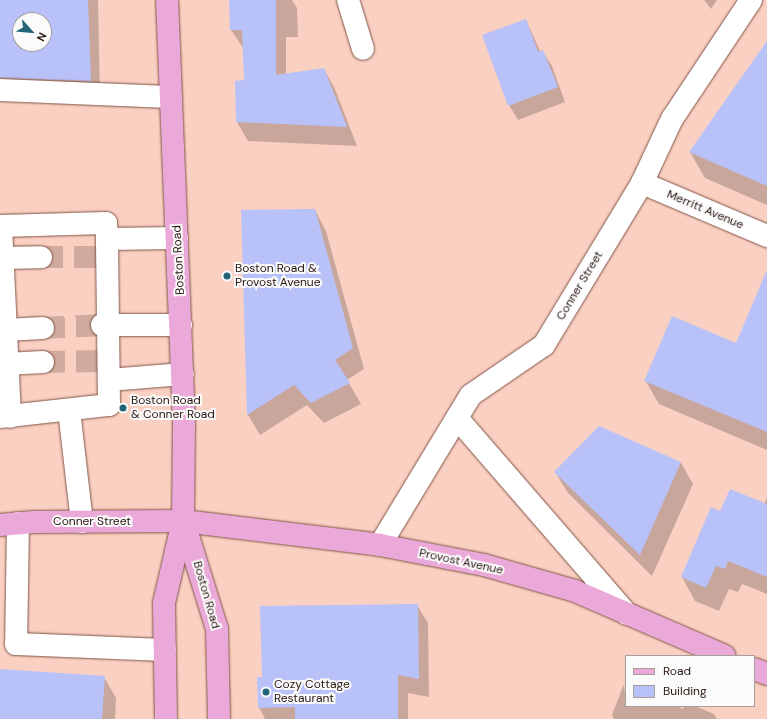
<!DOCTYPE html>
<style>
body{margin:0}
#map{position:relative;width:767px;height:719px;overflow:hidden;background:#fad0c2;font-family:"DM Sans",sans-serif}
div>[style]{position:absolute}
.shadow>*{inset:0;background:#0003}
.building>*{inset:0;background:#b9c1f9}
.minor-tunnel>*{height:22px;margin-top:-11px;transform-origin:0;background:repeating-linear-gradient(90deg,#d0ab9e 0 22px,transparent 0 33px)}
.roads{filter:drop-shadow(0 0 1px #815547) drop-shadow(0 0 1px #815547)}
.minor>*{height:22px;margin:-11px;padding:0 11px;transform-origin:11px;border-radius:11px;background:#fff}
.major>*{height:22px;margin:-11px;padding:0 11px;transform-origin:11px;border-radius:11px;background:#eba9da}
.dots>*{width:11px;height:11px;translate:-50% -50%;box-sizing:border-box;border:2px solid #fbfbfb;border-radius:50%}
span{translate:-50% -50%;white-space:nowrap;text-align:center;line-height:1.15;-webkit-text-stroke:4px #fbfbfb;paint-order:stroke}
.street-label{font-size:12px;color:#27150f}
.poi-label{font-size:12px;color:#27150f}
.left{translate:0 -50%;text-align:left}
.legend{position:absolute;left:625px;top:655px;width:130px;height:52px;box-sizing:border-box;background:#fbfbfb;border:1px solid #a69f9d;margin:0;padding:5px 7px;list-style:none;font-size:12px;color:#27150f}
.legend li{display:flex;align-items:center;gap:8px;height:20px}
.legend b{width:20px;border:1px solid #a69f9d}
.north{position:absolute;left:12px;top:12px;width:40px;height:40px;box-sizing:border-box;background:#fbfbfb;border:1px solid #a69f9d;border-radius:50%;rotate:117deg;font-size:11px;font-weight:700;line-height:16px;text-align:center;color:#27150f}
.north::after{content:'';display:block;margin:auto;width:14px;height:18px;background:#216577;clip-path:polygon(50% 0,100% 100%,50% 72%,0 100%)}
</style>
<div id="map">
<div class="shadow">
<div style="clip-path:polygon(evenodd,0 0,98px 0,100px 98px,0 97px,0 0,20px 20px,44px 20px,44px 44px,20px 44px,20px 20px)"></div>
<div style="clip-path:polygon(230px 0,292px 0,297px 8px,298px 37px,286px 37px,286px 75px,324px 69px,335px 89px,357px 146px,248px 141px,237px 122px,245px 81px,244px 49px,231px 30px)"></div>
<div style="clip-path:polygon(704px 0,717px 0,711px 9px)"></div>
<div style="clip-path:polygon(526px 20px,541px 53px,543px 52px,552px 66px,565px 102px,518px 120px,509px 105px)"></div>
<div style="clip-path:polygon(767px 43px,767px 205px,705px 178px,690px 152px)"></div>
<div style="clip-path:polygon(315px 210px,326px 231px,364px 369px,347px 380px,361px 404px,324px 423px,307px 405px,260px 435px,248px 415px,242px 211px)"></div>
<div style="clip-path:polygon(767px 285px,767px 450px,659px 404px,645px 380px,736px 344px)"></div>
<div style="clip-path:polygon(599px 427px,681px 463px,693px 484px,652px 576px,568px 493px,555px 472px)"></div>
<div style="clip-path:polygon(767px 498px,767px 594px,742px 584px,738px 592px,729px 589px,719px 611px,695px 601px,682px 577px,720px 513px,764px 504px)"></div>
<div style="clip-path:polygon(417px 605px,428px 623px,429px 697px,408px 693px,408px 719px,265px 719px,259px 707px,263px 678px)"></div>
<div style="clip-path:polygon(0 670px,104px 677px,116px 698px,115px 719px,0 719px)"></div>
<div style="clip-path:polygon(624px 684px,626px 706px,676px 706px,683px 709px,684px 706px,695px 706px,714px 714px,717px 719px,614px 719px,612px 715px)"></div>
</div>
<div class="building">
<div style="clip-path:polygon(evenodd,0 0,88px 0,91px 81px,0 78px,0 0,20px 20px,44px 20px,44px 44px,20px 44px,20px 20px)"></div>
<div style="clip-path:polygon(229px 0,276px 0,276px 75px,324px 68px,347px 127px,236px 122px,235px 81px,244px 80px,242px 30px,230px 30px)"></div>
<div style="clip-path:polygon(526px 19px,538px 52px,543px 50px,558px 87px,508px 106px,482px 35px)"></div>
<div style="clip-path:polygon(767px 41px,767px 186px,689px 152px)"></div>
<div style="clip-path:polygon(315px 209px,353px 348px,335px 360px,350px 383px,311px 403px,294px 385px,247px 415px,241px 210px)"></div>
<div style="clip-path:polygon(767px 270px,767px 432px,644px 381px,672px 316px,736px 343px)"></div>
<div style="clip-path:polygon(599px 426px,681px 462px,640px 555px,554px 472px)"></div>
<div style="clip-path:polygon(730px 489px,767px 504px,767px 577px,728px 561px,725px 569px,716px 566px,706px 588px,681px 577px,711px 507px,720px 511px)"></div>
<div style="clip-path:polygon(418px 604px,419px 679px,398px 675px,398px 719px,295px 719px,295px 707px,258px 708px,257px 677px,262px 677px,260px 606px)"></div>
<div style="clip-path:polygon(0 669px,105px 676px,102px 719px,0 719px)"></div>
</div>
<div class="minor-tunnel">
<div style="left:41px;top:257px;width:58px"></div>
<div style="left:43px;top:328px;width:59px;rotate:-2.9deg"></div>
<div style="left:43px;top:362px;width:60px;rotate:-1deg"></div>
</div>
<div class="roads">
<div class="minor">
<div style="left:348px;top:0;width:51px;rotate:73deg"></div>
<div style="left:0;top:90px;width:170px;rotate:2.4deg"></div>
<div style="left:642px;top:183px;width:136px;rotate:23deg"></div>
<div style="left:0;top:226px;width:106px;rotate:-1.6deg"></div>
<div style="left:106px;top:223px;width:16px;rotate:86deg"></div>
<div style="left:107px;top:239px;width:70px;rotate:-0.8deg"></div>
<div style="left:1px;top:226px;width:191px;rotate:87.3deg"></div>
<div style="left:2px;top:258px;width:39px;rotate:-1deg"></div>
<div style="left:102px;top:325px;width:79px"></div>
<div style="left:5px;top:330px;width:38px;rotate:-3deg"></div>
<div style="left:6px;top:364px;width:37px;rotate:-3deg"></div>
<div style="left:109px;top:380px;width:74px;rotate:-4.6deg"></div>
<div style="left:69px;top:410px;width:113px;rotate:83.4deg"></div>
<div style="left:0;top:417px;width:110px;rotate:-6.3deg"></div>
<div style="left:109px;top:405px;width:166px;rotate:-90.7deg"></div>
<div style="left:457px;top:418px;width:259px;rotate:49.1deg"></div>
<div style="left:18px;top:523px;width:121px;rotate:90.9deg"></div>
<div style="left:16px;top:644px;width:149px;rotate:2.3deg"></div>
<div style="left:380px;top:545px;width:175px;rotate:-58.8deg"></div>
<div style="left:471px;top:395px;width:88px;rotate:-34.4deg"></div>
<div style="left:544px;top:345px;width:189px;rotate:-58.8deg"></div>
<div style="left:642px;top:183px;width:71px;rotate:-64.9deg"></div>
<div style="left:672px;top:119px;width:143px;rotate:-56.4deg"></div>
</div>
<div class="major">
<div style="left:184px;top:523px;width:111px;rotate:72.7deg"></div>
<div style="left:217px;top:629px;width:90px;rotate:88.7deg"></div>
<div style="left:0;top:525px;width:34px;rotate:-5deg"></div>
<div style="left:34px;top:522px;width:149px;rotate:-0.4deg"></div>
<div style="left:183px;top:521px;width:198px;rotate:6.9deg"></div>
<div style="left:380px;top:545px;width:106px;rotate:10.9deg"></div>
<div style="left:484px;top:565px;width:95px;rotate:15.9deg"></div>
<div style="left:575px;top:591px;width:163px;rotate:23.4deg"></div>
<div style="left:754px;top:669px;width:14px;rotate:21deg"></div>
<div style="left:166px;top:719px;width:116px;rotate:-91deg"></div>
<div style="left:164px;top:603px;width:84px;rotate:-77deg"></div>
<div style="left:183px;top:521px;width:99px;rotate:-89.4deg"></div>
<div style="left:184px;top:422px;width:422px;rotate:-92.3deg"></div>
</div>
</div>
<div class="dots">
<div style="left:227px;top:276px;background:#216577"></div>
<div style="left:123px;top:408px;background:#216577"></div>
<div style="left:266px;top:692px;background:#216577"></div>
</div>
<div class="street-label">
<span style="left:705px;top:210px;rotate:23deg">Merritt Avenue</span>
<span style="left:179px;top:260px;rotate:-93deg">Boston Road</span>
<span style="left:580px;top:286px;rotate:-59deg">Conner Street</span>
<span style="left:92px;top:522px">Conner Street</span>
<span style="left:461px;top:562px;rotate:12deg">Provost Avenue</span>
<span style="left:206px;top:595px;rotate:74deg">Boston Road</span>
</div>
<div class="poi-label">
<span class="left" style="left:235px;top:276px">Boston Road &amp;<br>Provost Avenue</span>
<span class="left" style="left:131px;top:408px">Boston Road<br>&amp; Conner Road</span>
<span class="left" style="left:274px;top:692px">Cozy Cottage<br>Restaurant</span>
</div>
<ul class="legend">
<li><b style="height:5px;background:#eba9da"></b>Road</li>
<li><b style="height:11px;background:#b9c1f9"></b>Building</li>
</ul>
<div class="north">N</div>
</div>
